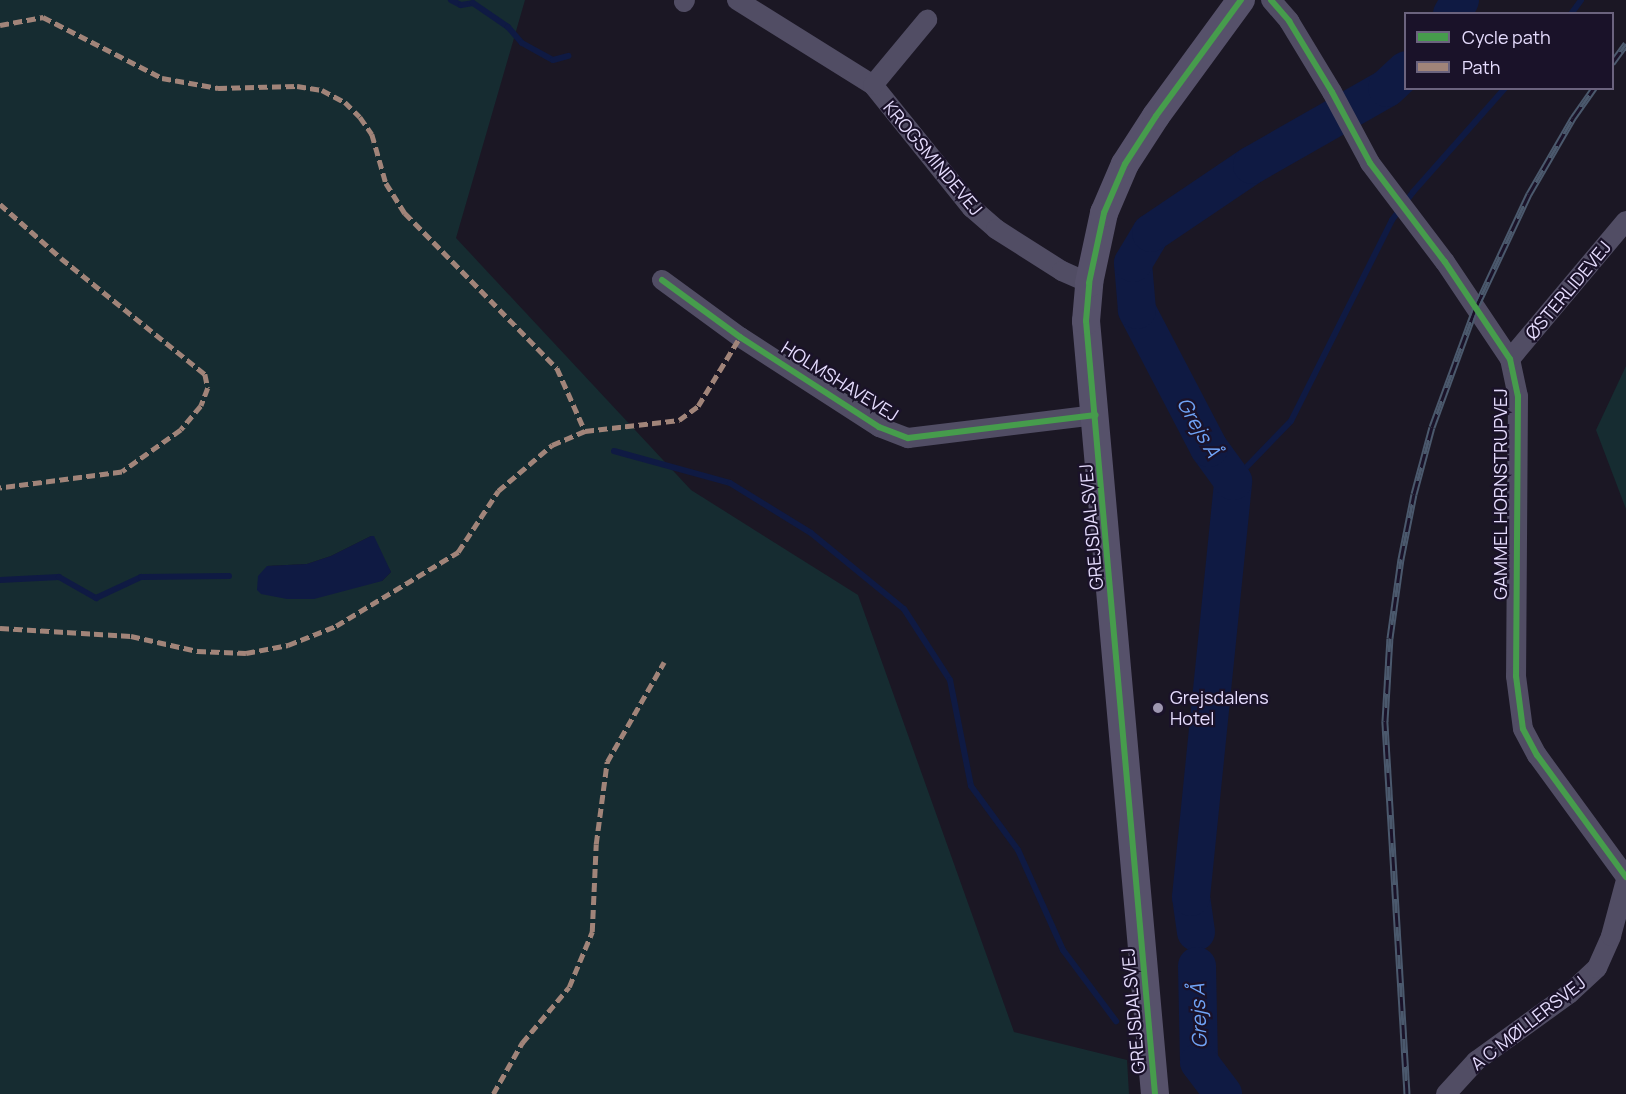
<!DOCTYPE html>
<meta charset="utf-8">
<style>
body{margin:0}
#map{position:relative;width:1626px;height:1094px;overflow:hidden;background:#1b1724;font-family:Manrope,sans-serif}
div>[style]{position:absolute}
.green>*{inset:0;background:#162c31}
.water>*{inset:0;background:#0f1a43}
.stream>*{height:6px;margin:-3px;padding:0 3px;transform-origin:3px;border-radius:3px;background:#0f1a43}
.river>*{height:38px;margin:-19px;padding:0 19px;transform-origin:19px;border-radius:19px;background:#0f1a43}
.street>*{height:20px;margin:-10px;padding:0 10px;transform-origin:10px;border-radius:10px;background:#514d64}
.secondary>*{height:28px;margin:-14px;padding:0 14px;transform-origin:14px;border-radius:14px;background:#56516a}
.rail>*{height:7px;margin-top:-3.5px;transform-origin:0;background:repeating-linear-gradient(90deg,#1a1229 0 14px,#4b596d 0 28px);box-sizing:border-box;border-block:2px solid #4b596d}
.quiet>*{height:4.5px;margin-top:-2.25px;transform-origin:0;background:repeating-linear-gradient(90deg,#a18479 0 9px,transparent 0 13.5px)}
.cycleway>*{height:6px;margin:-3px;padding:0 3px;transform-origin:3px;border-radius:3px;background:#469c4c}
.dots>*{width:16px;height:16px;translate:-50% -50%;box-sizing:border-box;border:3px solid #1a1229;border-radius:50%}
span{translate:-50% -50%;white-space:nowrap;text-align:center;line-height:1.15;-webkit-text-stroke:4.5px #1a1229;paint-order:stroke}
.street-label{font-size:18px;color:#e5dcfd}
.poi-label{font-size:18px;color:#e5dcfd}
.left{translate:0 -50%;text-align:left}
.water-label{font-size:20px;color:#70a4f7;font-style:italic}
.legend{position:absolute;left:1404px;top:12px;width:210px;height:78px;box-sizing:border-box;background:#1a1229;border:2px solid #6b637e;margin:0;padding:8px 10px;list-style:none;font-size:18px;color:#e5dcfd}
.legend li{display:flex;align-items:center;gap:12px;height:30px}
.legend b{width:30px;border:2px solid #6b637e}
</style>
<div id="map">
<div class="green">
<div style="clip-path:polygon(evenodd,0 0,525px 0,456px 238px,691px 490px,858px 595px,1014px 1032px,1127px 1060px,1129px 1094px,0 1094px,0 0,371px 536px,391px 572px,382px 581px,267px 566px,307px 564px,331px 556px,371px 536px)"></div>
<div style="clip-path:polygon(1626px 366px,1626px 509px,1596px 430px)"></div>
</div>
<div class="water">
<div style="clip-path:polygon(371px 536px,374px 536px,391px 572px,382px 581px,314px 599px,287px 599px,261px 594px,257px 590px,258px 576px,267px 566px,307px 564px,331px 556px)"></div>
</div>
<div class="stream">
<div style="left:451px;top:0;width:11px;rotate:27deg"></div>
<div style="left:461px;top:5px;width:12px;rotate:-9deg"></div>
<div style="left:473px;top:3px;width:42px;rotate:34.4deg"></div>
<div style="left:508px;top:27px;width:21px;rotate:49deg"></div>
<div style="left:522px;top:43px;width:35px;rotate:29deg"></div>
<div style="left:553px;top:60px;width:16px;rotate:-15deg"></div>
<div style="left:1571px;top:14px;width:17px;rotate:-54deg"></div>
<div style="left:614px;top:451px;width:120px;rotate:15.4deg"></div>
<div style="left:730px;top:483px;width:95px;rotate:31.7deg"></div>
<div style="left:811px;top:533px;width:120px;rotate:39.3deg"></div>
<div style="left:904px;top:609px;width:85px;rotate:57.1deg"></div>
<div style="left:950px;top:680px;width:108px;rotate:78.8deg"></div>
<div style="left:971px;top:786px;width:79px;rotate:53.7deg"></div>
<div style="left:1018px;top:850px;width:110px;rotate:65.8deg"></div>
<div style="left:1063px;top:950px;width:89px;rotate:53.3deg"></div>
<div style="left:1233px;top:481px;width:83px;rotate:-46deg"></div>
<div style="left:1291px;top:421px;width:225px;rotate:-63.3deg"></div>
<div style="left:1392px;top:220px;width:35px;rotate:-53deg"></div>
<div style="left:1413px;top:192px;width:139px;rotate:-48.5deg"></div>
<div style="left:0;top:580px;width:59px;rotate:-2.9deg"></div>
<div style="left:59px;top:577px;width:43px;rotate:29.6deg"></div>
<div style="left:96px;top:598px;width:50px;rotate:-25deg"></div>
<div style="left:141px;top:577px;width:88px;rotate:-0.7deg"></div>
</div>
<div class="river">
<div style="left:1452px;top:14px;width:16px;rotate:-60deg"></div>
<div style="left:1196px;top:932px;width:35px;rotate:-98deg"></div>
<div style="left:1191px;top:897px;width:418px;rotate:-84.2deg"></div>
<div style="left:1233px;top:481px;width:41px;rotate:-126deg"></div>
<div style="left:1209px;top:448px;width:156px;rotate:-117.6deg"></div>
<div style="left:1137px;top:310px;width:47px;rotate:-94.9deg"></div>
<div style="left:1133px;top:263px;width:35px;rotate:-59deg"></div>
<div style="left:1151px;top:233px;width:122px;rotate:-34deg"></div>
<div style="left:1252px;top:165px;width:155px;rotate:-29.7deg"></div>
<div style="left:1387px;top:88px;width:26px;rotate:-43deg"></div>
<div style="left:1197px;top:966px;width:96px;rotate:88.8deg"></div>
<div style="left:1199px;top:1062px;width:40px;rotate:53deg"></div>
</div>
<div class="street">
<div style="left:737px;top:0;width:160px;rotate:32deg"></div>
<div style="left:873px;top:85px;width:158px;rotate:51.2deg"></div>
<div style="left:972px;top:208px;width:32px;rotate:41deg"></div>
<div style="left:996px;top:229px;width:78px;rotate:32.5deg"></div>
<div style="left:1062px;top:271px;width:30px;rotate:24deg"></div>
<div style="left:1271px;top:0;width:28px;rotate:49deg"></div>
<div style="left:1289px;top:21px;width:83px;rotate:58.8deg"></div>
<div style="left:1332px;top:92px;width:81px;rotate:61.8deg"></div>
<div style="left:1370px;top:163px;width:124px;rotate:52.9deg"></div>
<div style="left:1445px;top:262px;width:117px;rotate:56.2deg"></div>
<div style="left:1510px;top:359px;width:38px;rotate:78deg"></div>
<div style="left:1518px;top:396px;width:280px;rotate:90.4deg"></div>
<div style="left:1516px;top:676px;width:53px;rotate:82.5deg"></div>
<div style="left:1523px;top:729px;width:30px;rotate:62deg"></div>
<div style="left:1537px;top:755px;width:151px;rotate:53.9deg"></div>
<div style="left:684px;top:2px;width:2px;rotate:-63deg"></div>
<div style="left:873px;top:85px;width:85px;rotate:-50.3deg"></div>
<div style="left:662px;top:280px;width:97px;rotate:36.2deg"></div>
<div style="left:740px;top:337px;width:166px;rotate:32.9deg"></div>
<div style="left:879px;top:427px;width:31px;rotate:21deg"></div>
<div style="left:908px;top:438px;width:189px;rotate:-7deg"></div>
<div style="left:1510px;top:359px;width:180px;rotate:-50deg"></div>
<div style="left:1446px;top:1094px;width:45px;rotate:-47.7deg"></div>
<div style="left:1476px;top:1061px;width:115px;rotate:-35.8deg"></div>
<div style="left:1569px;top:994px;width:38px;rotate:-43deg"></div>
<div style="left:1597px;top:968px;width:35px;rotate:-66deg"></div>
<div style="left:1611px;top:936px;width:58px;rotate:-75deg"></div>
</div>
<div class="secondary">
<div style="left:1155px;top:1094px;width:776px;rotate:-95.1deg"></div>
<div style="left:1086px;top:321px;width:38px;rotate:-85deg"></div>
<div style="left:1089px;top:283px;width:72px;rotate:-77.9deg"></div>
<div style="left:1104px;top:213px;width:53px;rotate:-66.8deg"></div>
<div style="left:1125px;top:164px;width:57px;rotate:-57.1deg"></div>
<div style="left:1156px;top:116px;width:144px;rotate:-53.8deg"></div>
</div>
<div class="rail">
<div style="left:1612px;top:63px;width:24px;rotate:-54deg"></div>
<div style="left:1407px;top:1094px;width:374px;rotate:-93.4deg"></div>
<div style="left:1385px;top:721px;width:83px;rotate:-86.6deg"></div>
<div style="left:1390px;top:638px;width:80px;rotate:-82.1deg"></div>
<div style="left:1401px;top:559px;width:66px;rotate:-78.7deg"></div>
<div style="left:1414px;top:494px;width:69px;rotate:-75deg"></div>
<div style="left:1432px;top:427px;width:128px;rotate:-69.9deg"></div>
<div style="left:1476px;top:307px;width:125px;rotate:-64.9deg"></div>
<div style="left:1529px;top:194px;width:88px;rotate:-59.9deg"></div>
<div style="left:1573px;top:118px;width:37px;rotate:-55deg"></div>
</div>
<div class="quiet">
<div style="left:0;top:25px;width:44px;rotate:-10.5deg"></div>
<div style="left:43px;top:17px;width:134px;rotate:27.1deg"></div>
<div style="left:162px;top:78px;width:57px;rotate:10.1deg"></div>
<div style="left:218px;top:88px;width:79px;rotate:-1.5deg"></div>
<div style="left:297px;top:86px;width:25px;rotate:9deg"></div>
<div style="left:322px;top:90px;width:26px;rotate:28deg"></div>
<div style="left:345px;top:102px;width:21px;rotate:45deg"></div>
<div style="left:360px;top:117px;width:21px;rotate:55deg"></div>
<div style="left:372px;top:134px;width:51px;rotate:74.1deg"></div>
<div style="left:386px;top:183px;width:36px;rotate:58deg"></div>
<div style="left:405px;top:213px;width:217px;rotate:45.6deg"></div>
<div style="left:557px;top:368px;width:69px;rotate:66deg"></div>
<div style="left:0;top:204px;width:81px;rotate:41.5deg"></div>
<div style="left:61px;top:258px;width:185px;rotate:38.9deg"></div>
<div style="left:205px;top:374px;width:14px;rotate:78deg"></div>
<div style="left:208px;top:388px;width:19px;rotate:111deg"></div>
<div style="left:201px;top:406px;width:31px;rotate:130deg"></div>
<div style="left:181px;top:430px;width:72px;rotate:144.6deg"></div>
<div style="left:122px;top:472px;width:123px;rotate:172.5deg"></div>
<div style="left:0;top:628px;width:131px;rotate:3.5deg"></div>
<div style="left:131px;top:636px;width:68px;rotate:12.8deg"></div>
<div style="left:197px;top:651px;width:49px;rotate:2.3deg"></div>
<div style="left:246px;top:653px;width:43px;rotate:-10.8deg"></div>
<div style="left:288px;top:645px;width:52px;rotate:-21.6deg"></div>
<div style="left:336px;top:626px;width:143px;rotate:-31.2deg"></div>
<div style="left:458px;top:552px;width:73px;rotate:-56.7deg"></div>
<div style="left:498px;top:491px;width:71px;rotate:-40.4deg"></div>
<div style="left:552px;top:445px;width:36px;rotate:-23deg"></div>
<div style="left:585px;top:431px;width:95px;rotate:-6.7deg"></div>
<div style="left:679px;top:420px;width:24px;rotate:-36deg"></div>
<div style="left:698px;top:406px;width:81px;rotate:-58.7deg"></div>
<div style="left:493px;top:1094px;width:59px;rotate:-60.4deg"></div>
<div style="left:522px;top:1043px;width:73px;rotate:-50deg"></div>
<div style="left:569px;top:987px;width:60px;rotate:-67.3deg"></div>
<div style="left:592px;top:932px;width:88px;rotate:-87.4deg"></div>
<div style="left:596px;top:844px;width:83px;rotate:-82.4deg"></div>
<div style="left:607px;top:762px;width:115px;rotate:-60.3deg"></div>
</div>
<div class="cycleway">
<div style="left:1271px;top:0;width:28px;rotate:49deg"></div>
<div style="left:1289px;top:21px;width:83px;rotate:58.8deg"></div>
<div style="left:1332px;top:92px;width:81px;rotate:61.8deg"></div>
<div style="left:1370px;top:163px;width:124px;rotate:52.9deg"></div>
<div style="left:1445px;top:262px;width:117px;rotate:56.2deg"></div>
<div style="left:1510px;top:359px;width:38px;rotate:78deg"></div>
<div style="left:1518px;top:396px;width:280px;rotate:90.4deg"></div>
<div style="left:1516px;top:676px;width:53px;rotate:82.5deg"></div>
<div style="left:1523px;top:729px;width:30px;rotate:62deg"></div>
<div style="left:1537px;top:755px;width:151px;rotate:53.9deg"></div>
<div style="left:662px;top:280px;width:97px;rotate:36.2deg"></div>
<div style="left:740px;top:337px;width:166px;rotate:32.9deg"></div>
<div style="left:879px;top:427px;width:31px;rotate:21deg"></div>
<div style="left:908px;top:438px;width:189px;rotate:-7deg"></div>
<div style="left:1155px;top:1094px;width:776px;rotate:-95.1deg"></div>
<div style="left:1086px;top:321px;width:38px;rotate:-85deg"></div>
<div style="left:1089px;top:283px;width:72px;rotate:-77.9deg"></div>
<div style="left:1104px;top:213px;width:53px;rotate:-66.8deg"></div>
<div style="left:1125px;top:164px;width:57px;rotate:-57.1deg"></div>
<div style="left:1156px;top:116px;width:144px;rotate:-53.8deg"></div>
</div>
<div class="dots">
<div style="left:1158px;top:708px;background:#9e97b1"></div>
</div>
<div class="street-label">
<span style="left:933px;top:158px;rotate:50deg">KROGSMINDEVEJ</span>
<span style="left:1568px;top:290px;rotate:-50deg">ØSTERLIDEVEJ</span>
<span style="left:840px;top:381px;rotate:32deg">HOLMSHAVEVEJ</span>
<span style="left:1500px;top:494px;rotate:-90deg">GAMMEL HORNSTRUPVEJ</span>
<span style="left:1091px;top:527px;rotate:-95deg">GREJSDALSVEJ</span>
<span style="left:1133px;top:1011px;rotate:-95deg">GREJSDALSVEJ</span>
<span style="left:1528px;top:1023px;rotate:-38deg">A C MØLLERSVEJ</span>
</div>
<div class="poi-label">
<span class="left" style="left:1170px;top:708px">Grejsdalens<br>Hotel</span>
</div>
<div class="water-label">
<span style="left:1199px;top:427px;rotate:60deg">Grejs Å</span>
<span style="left:1198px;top:1016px;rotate:-92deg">Grejs Å</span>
</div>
<ul class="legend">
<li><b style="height:8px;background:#469c4c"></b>Cycle path</li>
<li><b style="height:8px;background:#a18479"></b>Path</li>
</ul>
</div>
